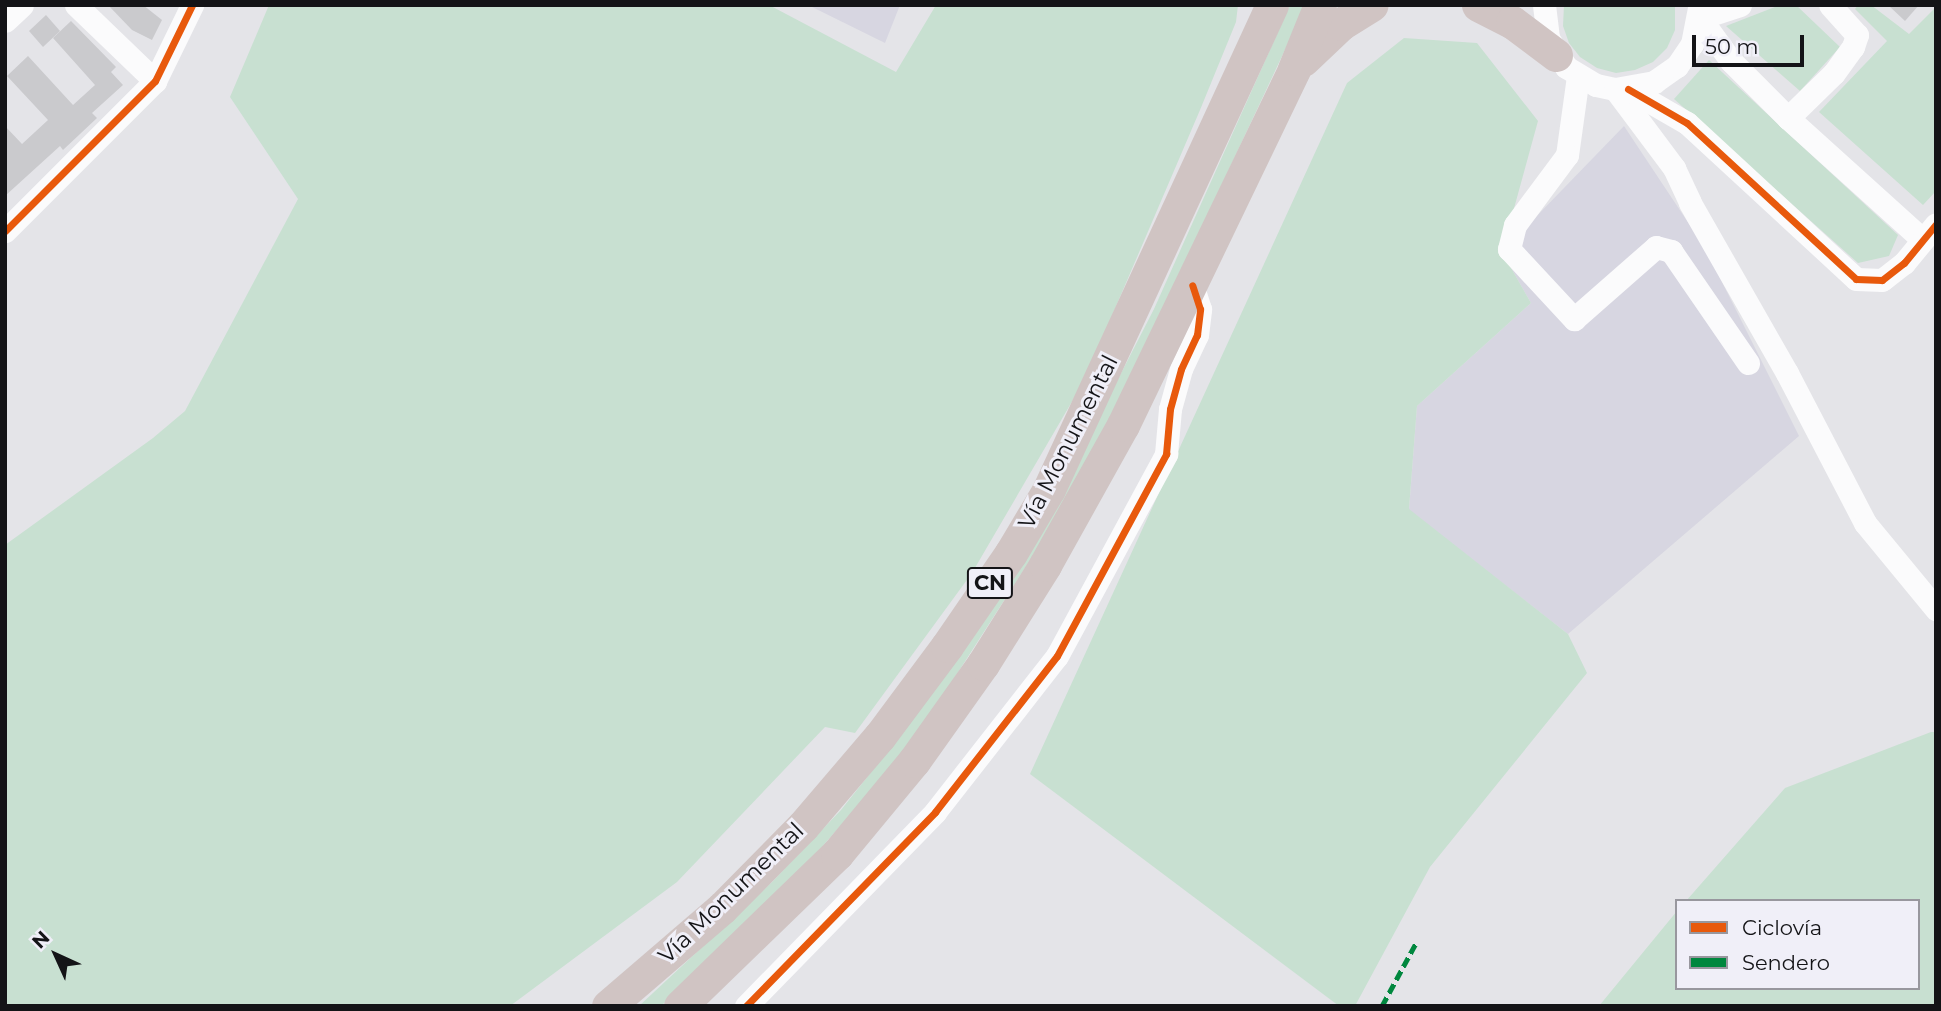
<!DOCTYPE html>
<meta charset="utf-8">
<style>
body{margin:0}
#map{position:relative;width:1941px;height:1011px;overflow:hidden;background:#e4e4e8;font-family:Montserrat,sans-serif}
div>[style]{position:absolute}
.built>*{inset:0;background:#d7d6e1}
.green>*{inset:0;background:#c8e0d1}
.building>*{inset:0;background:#cacacd}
.minor>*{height:23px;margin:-11.5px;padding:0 11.5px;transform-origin:11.5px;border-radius:11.5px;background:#fbfbfc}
.highway>*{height:33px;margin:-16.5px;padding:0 16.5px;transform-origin:16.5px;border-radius:16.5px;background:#d0c4c3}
.quiet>*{height:5px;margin-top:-2.5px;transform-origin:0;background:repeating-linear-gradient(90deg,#00873e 0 10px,transparent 0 15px)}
.cycleway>*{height:7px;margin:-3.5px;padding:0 3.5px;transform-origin:3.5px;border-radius:3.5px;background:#e8590c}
span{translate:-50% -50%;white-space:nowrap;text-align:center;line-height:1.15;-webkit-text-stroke:6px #f0eff8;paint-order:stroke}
.shield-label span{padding:2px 5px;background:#f0eff8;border:2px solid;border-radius:5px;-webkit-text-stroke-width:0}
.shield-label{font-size:21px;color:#141417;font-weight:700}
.street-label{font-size:23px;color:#141417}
.frame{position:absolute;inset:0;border:7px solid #141417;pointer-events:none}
.legend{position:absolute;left:1675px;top:899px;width:245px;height:91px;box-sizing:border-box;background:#f0eff8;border:2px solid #98979e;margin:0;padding:9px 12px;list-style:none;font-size:21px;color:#141417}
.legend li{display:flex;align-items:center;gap:14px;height:35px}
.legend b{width:35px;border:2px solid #98979e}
.north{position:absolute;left:21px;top:920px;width:70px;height:70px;-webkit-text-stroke:5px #f0eff8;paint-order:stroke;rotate:315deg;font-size:19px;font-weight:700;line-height:28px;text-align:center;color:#141417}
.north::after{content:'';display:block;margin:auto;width:24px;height:32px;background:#141417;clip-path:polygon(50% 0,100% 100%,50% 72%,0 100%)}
.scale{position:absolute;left:1692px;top:35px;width:112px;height:32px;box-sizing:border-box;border:4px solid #141417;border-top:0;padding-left:9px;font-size:21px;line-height:24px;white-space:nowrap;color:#141417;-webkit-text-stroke:5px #f0eff8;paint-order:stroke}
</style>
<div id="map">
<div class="built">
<div style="clip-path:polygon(808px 5px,900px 5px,885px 43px)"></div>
<div style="clip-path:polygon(1624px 126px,1705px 248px,1799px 436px,1568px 634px,1409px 510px,1417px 406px,1531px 303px,1502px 252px)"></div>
</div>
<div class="green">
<div style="clip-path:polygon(269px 5px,769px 5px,896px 72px,936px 5px,1238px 5px,1236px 22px,1200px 110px,1084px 381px,972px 573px,855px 733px,825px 727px,677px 882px,510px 1006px,5px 1006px,5px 545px,153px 438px,185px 411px,298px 199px,230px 97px)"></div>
<div style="clip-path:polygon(1290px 5px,1306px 5px,1089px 468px,912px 744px,785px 889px,661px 1006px,639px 1006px,772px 882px,841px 810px,899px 737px,1076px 461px,1154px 309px)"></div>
<div style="clip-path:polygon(1564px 5px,1675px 5px,1675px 30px,1667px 48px,1653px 62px,1635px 70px,1616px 73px,1597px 68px,1580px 57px,1569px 43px,1563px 26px)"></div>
<div style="clip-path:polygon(1780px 5px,1796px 5px,1840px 47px,1800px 91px,1726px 26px)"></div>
<div style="clip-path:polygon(1858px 5px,1871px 5px,1909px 34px,1936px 7px,1936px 191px,1923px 205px,1819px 112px,1887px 41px,1855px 9px)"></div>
<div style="clip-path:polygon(1404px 38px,1477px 43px,1538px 121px,1502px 252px,1531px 303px,1417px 406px,1409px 509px,1568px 634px,1587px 673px,1430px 867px,1355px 1006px,1339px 1006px,1030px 774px,1347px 83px)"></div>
<div style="clip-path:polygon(1709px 60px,1898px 235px,1889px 256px,1858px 263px,1674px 99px)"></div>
<div style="clip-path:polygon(1931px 732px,1936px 732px,1936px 1006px,1599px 1006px,1677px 911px,1677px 988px,1918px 988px,1918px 901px,1686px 901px,1785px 788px)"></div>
</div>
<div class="building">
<div style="clip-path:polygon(108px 5px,143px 5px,162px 20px,152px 40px,132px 30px)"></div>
<div style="clip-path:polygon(1888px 5px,1919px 5px,1905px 21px)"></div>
<div style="clip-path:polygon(46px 15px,60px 31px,43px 47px,29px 31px)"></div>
<div style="clip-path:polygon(71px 21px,116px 67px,111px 72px,123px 85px,92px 113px,97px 118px,63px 150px,60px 146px,5px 196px,5px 126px,22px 144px,48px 120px,7px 76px,28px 56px,73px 105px,95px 85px,53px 38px)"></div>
</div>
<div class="minor">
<div style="left:76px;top:5px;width:110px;rotate:43.9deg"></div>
<div style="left:1544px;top:5px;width:33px;rotate:83deg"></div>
<div style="left:1548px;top:38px;width:34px;rotate:58deg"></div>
<div style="left:1566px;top:67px;width:35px;rotate:31deg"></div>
<div style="left:1596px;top:85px;width:19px;rotate:12deg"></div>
<div style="left:1615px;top:89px;width:40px;rotate:-10deg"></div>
<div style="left:1654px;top:82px;width:28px;rotate:-35deg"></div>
<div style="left:1677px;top:66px;width:27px;rotate:-56deg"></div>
<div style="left:1692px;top:44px;width:37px;rotate:-79deg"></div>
<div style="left:1740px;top:5px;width:42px;rotate:162deg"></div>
<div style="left:1700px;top:18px;width:53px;rotate:54.2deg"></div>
<div style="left:1731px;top:61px;width:81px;rotate:45deg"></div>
<div style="left:1788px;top:118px;width:181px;rotate:42.1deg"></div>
<div style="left:5px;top:21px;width:23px;rotate:-43deg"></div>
<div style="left:1578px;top:76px;width:80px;rotate:97.9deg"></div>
<div style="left:1567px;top:155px;width:87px;rotate:126.6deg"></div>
<div style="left:1515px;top:225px;width:25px;rotate:104deg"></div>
<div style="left:1509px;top:249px;width:96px;rotate:47.1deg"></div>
<div style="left:1574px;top:319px;width:109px;rotate:-41.3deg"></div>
<div style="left:1656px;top:247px;width:16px;rotate:15deg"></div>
<div style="left:1671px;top:251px;width:136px;rotate:55.5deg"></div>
<div style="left:1615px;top:89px;width:99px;rotate:53.2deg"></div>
<div style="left:1674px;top:168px;width:38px;rotate:65deg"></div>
<div style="left:1690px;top:203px;width:196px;rotate:60.3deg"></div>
<div style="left:1787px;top:373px;width:169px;rotate:62.5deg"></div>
<div style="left:1865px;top:523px;width:112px;rotate:50.5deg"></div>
<div style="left:1628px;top:89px;width:68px;rotate:30deg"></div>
<div style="left:1687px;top:123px;width:230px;rotate:42.7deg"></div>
<div style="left:1856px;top:279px;width:26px;rotate:2deg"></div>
<div style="left:1882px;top:280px;width:28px;rotate:-38deg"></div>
<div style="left:1904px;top:263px;width:50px;rotate:-50.6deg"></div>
<div style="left:1788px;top:118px;width:64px;rotate:-44.4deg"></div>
<div style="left:1834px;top:73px;width:32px;rotate:-54deg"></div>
<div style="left:1853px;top:47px;width:13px;rotate:-72deg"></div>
<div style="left:1857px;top:35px;width:40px;rotate:-132deg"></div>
<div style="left:5px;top:231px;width:212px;rotate:-45deg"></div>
<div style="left:155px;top:81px;width:85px;rotate:-64deg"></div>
<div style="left:746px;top:1006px;width:271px;rotate:-45.7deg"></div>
<div style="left:935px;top:812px;width:198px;rotate:-52deg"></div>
<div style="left:1057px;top:656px;width:230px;rotate:-61.6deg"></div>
<div style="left:1166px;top:454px;width:45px;rotate:-84.9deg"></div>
<div style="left:1170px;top:409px;width:41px;rotate:-74.6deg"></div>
<div style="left:1181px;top:369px;width:38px;rotate:-65deg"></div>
<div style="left:1197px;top:335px;width:26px;rotate:-83deg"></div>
<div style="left:1200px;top:309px;width:25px;rotate:-108deg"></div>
</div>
<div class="highway">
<div style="left:1478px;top:5px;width:38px;rotate:27deg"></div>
<div style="left:1512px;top:22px;width:55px;rotate:36.9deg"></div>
<div style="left:1303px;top:60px;width:52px;rotate:-43.5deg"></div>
<div style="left:1341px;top:24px;width:36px;rotate:-32deg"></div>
<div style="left:608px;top:1006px;width:150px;rotate:-40.7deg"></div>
<div style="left:722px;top:908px;width:115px;rotate:-45.4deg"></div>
<div style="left:803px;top:826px;width:118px;rotate:-49.5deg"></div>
<div style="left:880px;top:736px;width:112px;rotate:-53.3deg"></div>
<div style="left:947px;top:646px;width:113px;rotate:-55.5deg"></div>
<div style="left:1011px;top:553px;width:74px;rotate:-59.3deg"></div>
<div style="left:1049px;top:489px;width:533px;rotate:-65.26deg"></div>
<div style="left:680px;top:1006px;width:219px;rotate:-44.1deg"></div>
<div style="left:837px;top:854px;width:121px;rotate:-50.4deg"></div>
<div style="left:914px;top:761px;width:119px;rotate:-54.6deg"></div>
<div style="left:983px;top:664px;width:117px;rotate:-57.9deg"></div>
<div style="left:1045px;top:565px;width:160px;rotate:-60.9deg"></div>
<div style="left:1123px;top:425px;width:395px;rotate:-64.3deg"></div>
<div style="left:1294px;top:69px;width:69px;rotate:-67.9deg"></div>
</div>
<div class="quiet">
<div style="left:1382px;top:1006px;width:72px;rotate:-61.6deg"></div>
</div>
<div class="cycleway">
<div style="left:1628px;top:89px;width:68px;rotate:30deg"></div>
<div style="left:1687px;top:123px;width:230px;rotate:42.7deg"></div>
<div style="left:1856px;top:279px;width:26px;rotate:2deg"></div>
<div style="left:1882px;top:280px;width:28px;rotate:-38deg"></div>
<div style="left:1904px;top:263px;width:50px;rotate:-50.6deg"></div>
<div style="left:5px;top:231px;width:212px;rotate:-45deg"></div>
<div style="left:155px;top:81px;width:85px;rotate:-64deg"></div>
<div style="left:746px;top:1006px;width:271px;rotate:-45.7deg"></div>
<div style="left:935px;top:812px;width:198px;rotate:-52deg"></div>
<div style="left:1057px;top:656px;width:230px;rotate:-61.6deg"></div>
<div style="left:1166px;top:454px;width:45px;rotate:-84.9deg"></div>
<div style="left:1170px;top:409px;width:41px;rotate:-74.6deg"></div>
<div style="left:1181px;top:369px;width:38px;rotate:-65deg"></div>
<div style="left:1197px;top:335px;width:26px;rotate:-83deg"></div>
<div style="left:1200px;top:309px;width:25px;rotate:-108deg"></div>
</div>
<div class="shield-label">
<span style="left:990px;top:583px">CN</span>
</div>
<div class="street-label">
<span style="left:1068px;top:442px;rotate:-63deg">Vía Monumental</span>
<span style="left:731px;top:893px;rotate:-44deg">Vía Monumental</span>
</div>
<div class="frame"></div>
<ul class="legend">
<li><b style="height:9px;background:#e8590c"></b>Ciclovía</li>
<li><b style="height:9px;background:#00873e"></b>Sendero</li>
</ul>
<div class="north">N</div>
<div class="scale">50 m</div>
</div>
